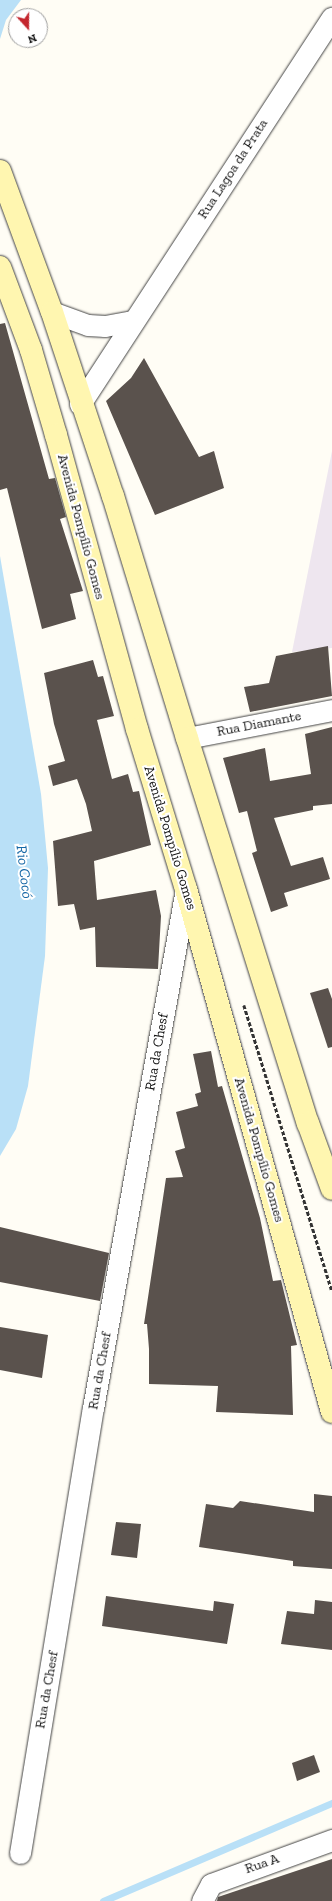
<!DOCTYPE html>
<meta charset="utf-8">
<style>
body{margin:0}
#map{position:relative;width:332px;height:1901px;overflow:hidden;background:#fffdf5;font-family:"Zilla Slab",serif}
div>[style]{position:absolute}
.industrial>*{inset:0;background:#eee6ef}
.water>*{inset:0;background:#b9e0f7}
.stream>*{height:7px;margin:-3.5px;padding:0 3.5px;transform-origin:3.5px;border-radius:3.5px;background:#b9e0f7}
.building>*{inset:0;background:#5a524d}
.path>*{height:2.5px;margin-top:-1.25px;transform-origin:0;background:repeating-linear-gradient(90deg,#333 0 4px,transparent 0 6px)}
.roads{filter:drop-shadow(0 0 1px #444) drop-shadow(0 0 1px #444)}
.minor>*{height:21px;margin:-10.5px;padding:0 10.5px;transform-origin:10.5px;border-radius:10.5px;background:#fff}
.secondary>*{height:22px;margin:-11px;padding:0 11px;transform-origin:11px;border-radius:11px;background:#fff6b0}
span{translate:-50% -50%;white-space:nowrap;text-align:center;line-height:1.15;-webkit-text-stroke:4px #fff;paint-order:stroke}
.street-label{font-size:14px;color:#111}
.water-label{font-size:15px;color:#1768a6;font-style:italic}
.north{position:absolute;left:8px;top:8px;width:40px;height:40px;box-sizing:border-box;background:#fff;border:1px solid #a0a0a0;border-radius:50%;rotate:159deg;font-size:11px;font-weight:700;line-height:16px;text-align:center;color:#111}
.north::after{content:'';display:block;margin:auto;width:14px;height:18px;background:#c4262e;clip-path:polygon(50% 0,100% 100%,50% 72%,0 100%)}
</style>
<div id="map">
<div class="industrial">
<div style="clip-path:polygon(332px 451px,332px 648px,292px 652px)"></div>
</div>
<div class="water">
<div style="clip-path:polygon(0 0,21px 0,6px 20px,0 39px)"></div>
<div style="clip-path:polygon(0 556px,41px 794px,48px 868px,45px 956px,28px 1086px,16px 1129px,0 1156px)"></div>
</div>
<div class="stream">
<div style="left:103px;top:1901px;width:249px;rotate:-23.2deg"></div>
</div>
<div class="building">
<div style="clip-path:polygon(5px 323px,49px 479px,55px 478px,66px 517px,60px 519px,83px 591px,70px 594px,76px 619px,42px 629px,7px 488px,0 490px,0 324px)"></div>
<div style="clip-path:polygon(144px 358px,199px 457px,214px 451px,224px 488px,155px 515px,106px 401px,131px 378px)"></div>
<div style="clip-path:polygon(328px 646px,332px 696px,250px 712px,244px 687px,269px 683px,276px 656px)"></div>
<div style="clip-path:polygon(93px 660px,98px 677px,103px 676px,114px 716px,97px 720px,112px 779px,128px 774px,133px 792px,139px 791px,151px 845px,94px 861px,97px 900px,156px 890px,161px 916px,158px 969px,96px 967px,95px 927px,80px 930px,74px 904px,58px 906px,53px 841px,92px 831px,86px 804px,77px 779px,53px 786px,48px 766px,65px 761px,54px 724px,44px 673px)"></div>
<div style="clip-path:polygon(332px 727px,332px 804px,313px 806px,313px 810px,274px 818px,291px 866px,323px 857px,330px 879px,284px 893px,288px 906px,271px 912px,252px 853px,257px 851px,247px 811px,239px 813px,223px 758px,265px 748px,270px 781px,311px 774px,305px 734px)"></div>
<div style="clip-path:polygon(328px 988px,332px 999px,332px 1047px,328px 1048px,310px 993px)"></div>
<div style="clip-path:polygon(211px 1051px,218px 1087px,222px 1086px,260px 1218px,273px 1281px,281px 1280px,297px 1345px,291px 1346px,293px 1415px,216px 1412px,218px 1386px,149px 1384px,149px 1349px,147px 1324px,144px 1324px,166px 1178px,183px 1177px,175px 1151px,185px 1148px,176px 1112px,198px 1106px,195px 1094px,201px 1092px,193px 1054px)"></div>
<div style="clip-path:polygon(0 1227px,109px 1253px,100px 1301px,0 1282px)"></div>
<div style="clip-path:polygon(0 1327px,48px 1335px,42px 1378px,0 1370px)"></div>
<div style="clip-path:polygon(314px 1494px,332px 1496px,332px 1569px,293px 1566px,293px 1561px,199px 1547px,206px 1504px,233px 1508px,240px 1501px,314px 1512px)"></div>
<div style="clip-path:polygon(116px 1522px,141px 1524px,137px 1558px,111px 1555px)"></div>
<div style="clip-path:polygon(106px 1596px,213px 1611px,214px 1601px,234px 1604px,227px 1644px,102px 1626px)"></div>
<div style="clip-path:polygon(315px 1600px,332px 1602px,332px 1650px,281px 1644px,287px 1611px,314px 1614px)"></div>
<div style="clip-path:polygon(314px 1755px,320px 1772px,297px 1781px,292px 1763px)"></div>
<div style="clip-path:polygon(332px 1859px,332px 1901px,217px 1901px,218px 1897px)"></div>
</div>
<div class="path">
<div style="left:244px;top:1005px;width:299px;rotate:72.9deg"></div>
</div>
<div class="roads">
<div class="minor">
<div style="left:52px;top:312px;width:38px;rotate:20deg"></div>
<div style="left:88px;top:325px;width:17px;rotate:3deg"></div>
<div style="left:105px;top:326px;width:29px;rotate:-10deg"></div>
<div style="left:80px;top:404px;width:461px;rotate:-56.9deg"></div>
<div style="left:187px;top:738px;width:148px;rotate:-10.9deg"></div>
<div style="left:20px;top:1853px;width:451px;rotate:-80.7deg"></div>
<div style="left:93px;top:1408px;width:527px;rotate:-79.84deg"></div>
<div style="left:202px;top:1901px;width:19px;rotate:-62deg"></div>
<div style="left:211px;top:1884px;width:129px;rotate:-20deg"></div>
</div>
<div class="secondary">
<div style="left:0;top:171px;width:150px;rotate:69.8deg"></div>
<div style="left:52px;top:312px;width:194px;rotate:71.7deg"></div>
<div style="left:113px;top:496px;width:253px;rotate:73deg"></div>
<div style="left:187px;top:738px;width:404px;rotate:72.6deg"></div>
<div style="left:308px;top:1123px;width:70px;rotate:70deg"></div>
<div style="left:0;top:267px;width:89px;rotate:69.5deg"></div>
<div style="left:31px;top:350px;width:89px;rotate:73.6deg"></div>
<div style="left:56px;top:435px;width:305px;rotate:74.6deg"></div>
<div style="left:137px;top:729px;width:167px;rotate:73deg"></div>
<div style="left:186px;top:889px;width:543px;rotate:74.4deg"></div>
</div>
</div>
<div class="street-label">
<span style="left:233px;top:169px;rotate:-57deg">Rua Lagoa da Prata</span>
<span style="left:81px;top:527px;rotate:75deg">Avenida Pompílio Gomes</span>
<span style="left:259px;top:724px;rotate:-11deg">Rua Diamante</span>
<span style="left:170px;top:838px;rotate:73deg">Avenida Pompílio Gomes</span>
<span style="left:157px;top:1052px;rotate:-80deg">Rua da Chesf</span>
<span style="left:259px;top:1150px;rotate:74deg">Avenida Pompílio Gomes</span>
<span style="left:100px;top:1371px;rotate:-80deg">Rua da Chesf</span>
<span style="left:47px;top:1690px;rotate:-80deg">Rua da Chesf</span>
<span style="left:262px;top:1864px;rotate:-19deg">Rua A</span>
</div>
<div class="water-label">
<span style="left:24px;top:872px;rotate:83deg">Rio Cocó</span>
</div>
<div class="north">N</div>
</div>
